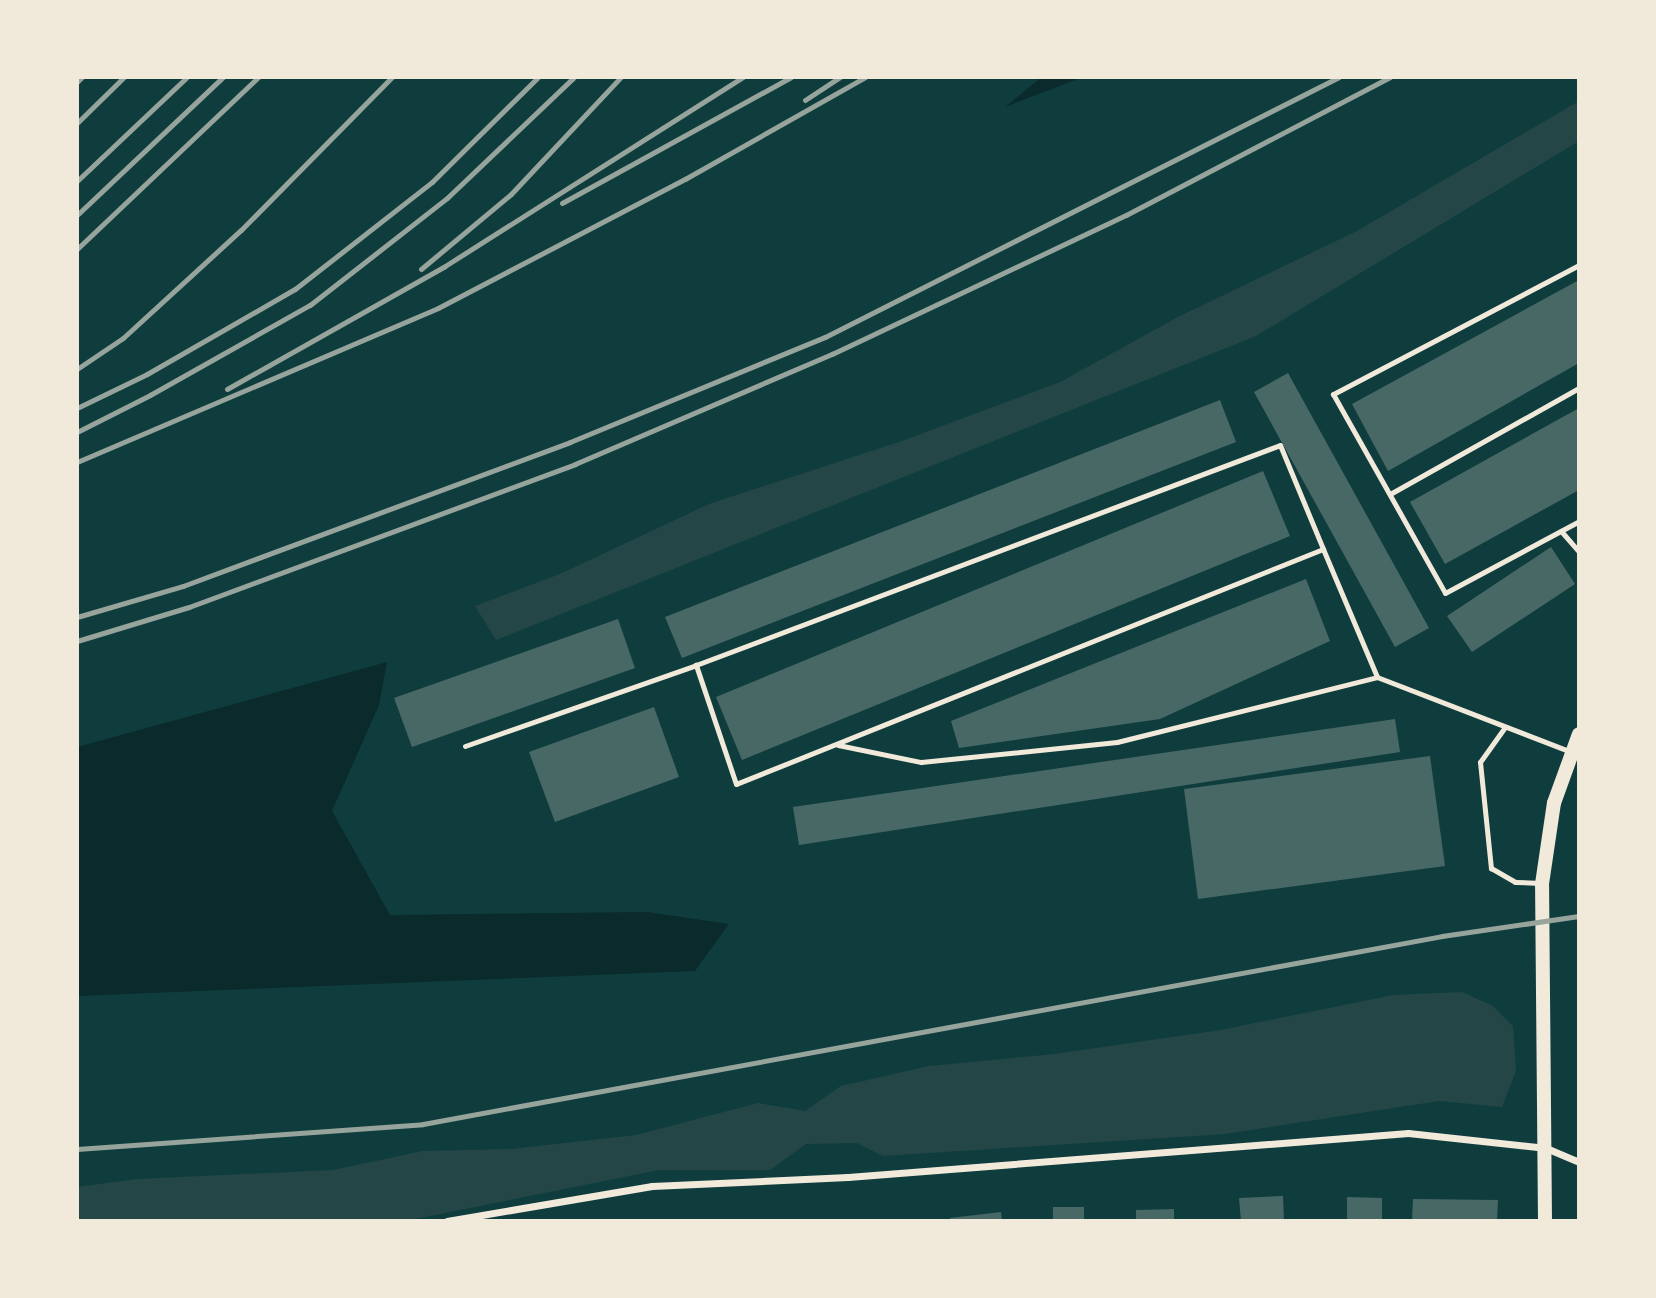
<!DOCTYPE html>
<style>
body{margin:0}
#map{position:relative;width:1656px;height:1298px;overflow:hidden;background:#0f3d3e;font-family:Raleway,sans-serif}
div>[style]{position:absolute}
.green>*{inset:0;background:#244646}
.water>*{inset:0;background:#0a2a2b}
.building>*{inset:0;background:#486865}
.service>*{height:5px;margin:-2.5px;padding:0 2.5px;transform-origin:2.5px;border-radius:2.5px;background:#f1e9da}
.minor>*{height:7px;margin:-3.5px;padding:0 3.5px;transform-origin:3.5px;border-radius:3.5px;background:#f1e9da}
.secondary>*{height:14px;margin:-7px;padding:0 7px;transform-origin:7px;border-radius:7px;background:#f1e9da}
.rail>*{height:5px;margin:-2.5px;padding:0 2.5px;transform-origin:2.5px;border-radius:2.5px;background:#97a49c}
span{translate:-50% -50%;white-space:nowrap;text-align:center;line-height:1.15;-webkit-text-stroke:5px #f1e9da;paint-order:stroke}
.frame{position:absolute;inset:0;border:79px solid #f1e9da;pointer-events:none}
</style>
<div id="map">
<div class="green">
<div style="clip-path:polygon(1579px 101px,1579px 141px,1256px 336px,496px 640px,475px 606px,560px 574px,709px 504px,899px 442px,1060px 382px,1178px 317px,1357px 231px)"></div>
<div style="clip-path:polygon(1462px 992px,1493px 1006px,1513px 1026px,1516px 1071px,1502px 1107px,1439px 1101px,1225px 1134px,883px 1156px,857px 1143px,806px 1144px,770px 1170px,659px 1170px,405px 1221px,77px 1221px,77px 1187px,137px 1179px,333px 1170px,423px 1151px,511px 1149px,636px 1135px,758px 1103px,805px 1111px,841px 1086px,929px 1066px,1054px 1054px,1221px 1030px,1393px 995px)"></div>
</div>
<div class="water">
<div style="clip-path:polygon(1042px 77px,1083px 77px,1005px 107px)"></div>
<div style="clip-path:polygon(387px 662px,379px 705px,332px 811px,390px 915px,647px 912px,729px 924px,695px 971px,77px 996px,77px 747px)"></div>
</div>
<div class="building">
<div style="clip-path:polygon(1579px 280px,1579px 363px,1388px 471px,1352px 404px)"></div>
<div style="clip-path:polygon(1288px 373px,1429px 628px,1395px 647px,1254px 392px)"></div>
<div style="clip-path:polygon(1220px 400px,1236px 442px,682px 658px,665px 617px)"></div>
<div style="clip-path:polygon(1579px 408px,1579px 490px,1445px 564px,1410px 502px)"></div>
<div style="clip-path:polygon(1263px 471px,1290px 536px,742px 760px,716px 697px)"></div>
<div style="clip-path:polygon(1551px 547px,1575px 584px,1472px 652px,1447px 616px)"></div>
<div style="clip-path:polygon(1306px 579px,1330px 641px,1160px 719px,959px 748px,951px 721px)"></div>
<div style="clip-path:polygon(618px 619px,635px 668px,412px 747px,394px 698px)"></div>
<div style="clip-path:polygon(654px 707px,679px 777px,555px 822px,529px 752px)"></div>
<div style="clip-path:polygon(1395px 719px,1400px 752px,799px 845px,793px 807px)"></div>
<div style="clip-path:polygon(1430px 756px,1445px 866px,1198px 899px,1184px 789px)"></div>
<div style="clip-path:polygon(1283px 1196px,1284px 1221px,1241px 1221px,1239px 1198px)"></div>
<div style="clip-path:polygon(1347px 1197px,1382px 1198px,1382px 1221px,1347px 1221px)"></div>
<div style="clip-path:polygon(1413px 1199px,1498px 1200px,1497px 1221px,1412px 1221px)"></div>
<div style="clip-path:polygon(1053px 1207px,1084px 1207px,1084px 1221px,1053px 1221px)"></div>
<div style="clip-path:polygon(1174px 1209px,1174px 1221px,1136px 1221px,1136px 1210px)"></div>
<div style="clip-path:polygon(1001px 1212px,1002px 1221px,950px 1221px,950px 1218px)"></div>
</div>
<div class="service">
<div style="left:1579px;top:265px;width:278px;rotate:152.3deg"></div>
<div style="left:1333px;top:394px;width:228px;rotate:60.6deg"></div>
<div style="left:1445px;top:593px;width:152px;rotate:-28.2deg"></div>
<div style="left:1390px;top:494px;width:217px;rotate:-29.3deg"></div>
<div style="left:1561px;top:531px;width:28px;rotate:49deg"></div>
<div style="left:1323px;top:549px;width:632px;rotate:158.18deg"></div>
<div style="left:736px;top:784px;width:126px;rotate:-108.6deg"></div>
<div style="left:696px;top:665px;width:624px;rotate:-20.64deg"></div>
<div style="left:1280px;top:445px;width:113px;rotate:67.5deg"></div>
<div style="left:1323px;top:549px;width:139px;rotate:67.1deg"></div>
<div style="left:1377px;top:677px;width:208px;rotate:21.1deg"></div>
<div style="left:1505px;top:727px;width:43px;rotate:125.5deg"></div>
<div style="left:1480px;top:762px;width:107px;rotate:84.1deg"></div>
<div style="left:1491px;top:868px;width:28px;rotate:30deg"></div>
<div style="left:1515px;top:882px;width:26px;rotate:2deg"></div>
<div style="left:838px;top:745px;width:85px;rotate:11.6deg"></div>
<div style="left:921px;top:762px;width:197px;rotate:-5.8deg"></div>
<div style="left:1117px;top:742px;width:268px;rotate:-14deg"></div>
<div style="left:465px;top:746px;width:245px;rotate:-19.3deg"></div>
</div>
<div class="minor">
<div style="left:447px;top:1221px;width:208px;rotate:-9.7deg"></div>
<div style="left:652px;top:1186px;width:196px;rotate:-2.6deg"></div>
<div style="left:848px;top:1177px;width:562px;rotate:-4.49deg"></div>
<div style="left:1408px;top:1133px;width:139px;rotate:6.2deg"></div>
<div style="left:1546px;top:1148px;width:36px;rotate:23deg"></div>
</div>
<div class="secondary">
<div style="left:1545px;top:1221px;width:337px;rotate:-90.5deg"></div>
<div style="left:1542px;top:884px;width:82px;rotate:-81.6deg"></div>
<div style="left:1554px;top:803px;width:73px;rotate:-70.1deg"></div>
</div>
<div class="rail">
<div style="left:77px;top:82px;width:7px;rotate:-45deg"></div>
<div style="left:805px;top:100px;width:42px;rotate:-33.3deg"></div>
<div style="left:77px;top:123px;width:66px;rotate:-44.4deg"></div>
<div style="left:77px;top:181px;width:151px;rotate:-43.4deg"></div>
<div style="left:562px;top:203px;width:261px;rotate:-28.8deg"></div>
<div style="left:77px;top:215px;width:201px;rotate:-43.4deg"></div>
<div style="left:77px;top:249px;width:250px;rotate:-43.5deg"></div>
<div style="left:421px;top:269px;width:117px;rotate:-39.8deg"></div>
<div style="left:511px;top:194px;width:161px;rotate:-46.8deg"></div>
<div style="left:77px;top:369px;width:55px;rotate:-34deg"></div>
<div style="left:123px;top:338px;width:160px;rotate:-42.5deg"></div>
<div style="left:241px;top:230px;width:215px;rotate:-45.4deg"></div>
<div style="left:227px;top:389px;width:250px;rotate:-29.4deg"></div>
<div style="left:445px;top:266px;width:353px;rotate:-32.4deg"></div>
<div style="left:77px;top:408px;width:78px;rotate:-25.9deg"></div>
<div style="left:147px;top:374px;width:171px;rotate:-29.9deg"></div>
<div style="left:295px;top:289px;width:174px;rotate:-38deg"></div>
<div style="left:432px;top:182px;width:149px;rotate:-44.7deg"></div>
<div style="left:77px;top:432px;width:82px;rotate:-26.9deg"></div>
<div style="left:150px;top:395px;width:184px;rotate:-29.4deg"></div>
<div style="left:310px;top:305px;width:174px;rotate:-38deg"></div>
<div style="left:447px;top:198px;width:175px;rotate:-43.6deg"></div>
<div style="left:77px;top:462px;width:392px;rotate:-23.1deg"></div>
<div style="left:438px;top:308px;width:279px;rotate:-27.6deg"></div>
<div style="left:685px;top:179px;width:207px;rotate:-29.5deg"></div>
<div style="left:77px;top:617px;width:110px;rotate:-16.3deg"></div>
<div style="left:183px;top:586px;width:413px;rotate:-20.4deg"></div>
<div style="left:570px;top:442px;width:276px;rotate:-22.4deg"></div>
<div style="left:825px;top:337px;width:576px;rotate:-26.83deg"></div>
<div style="left:77px;top:641px;width:117px;rotate:-16.9deg"></div>
<div style="left:189px;top:607px;width:412px;rotate:-20.3deg"></div>
<div style="left:575px;top:464px;width:280px;rotate:-23.2deg"></div>
<div style="left:832px;top:354px;width:325px;rotate:-25.3deg"></div>
<div style="left:1126px;top:215px;width:298px;rotate:-27.6deg"></div>
<div style="left:77px;top:1149px;width:347px;rotate:-4.1deg"></div>
<div style="left:423px;top:1124px;width:1036px;rotate:-10.45deg"></div>
<div style="left:1442px;top:936px;width:138px;rotate:-8.3deg"></div>
</div>
<div class="frame"></div>
</div>
